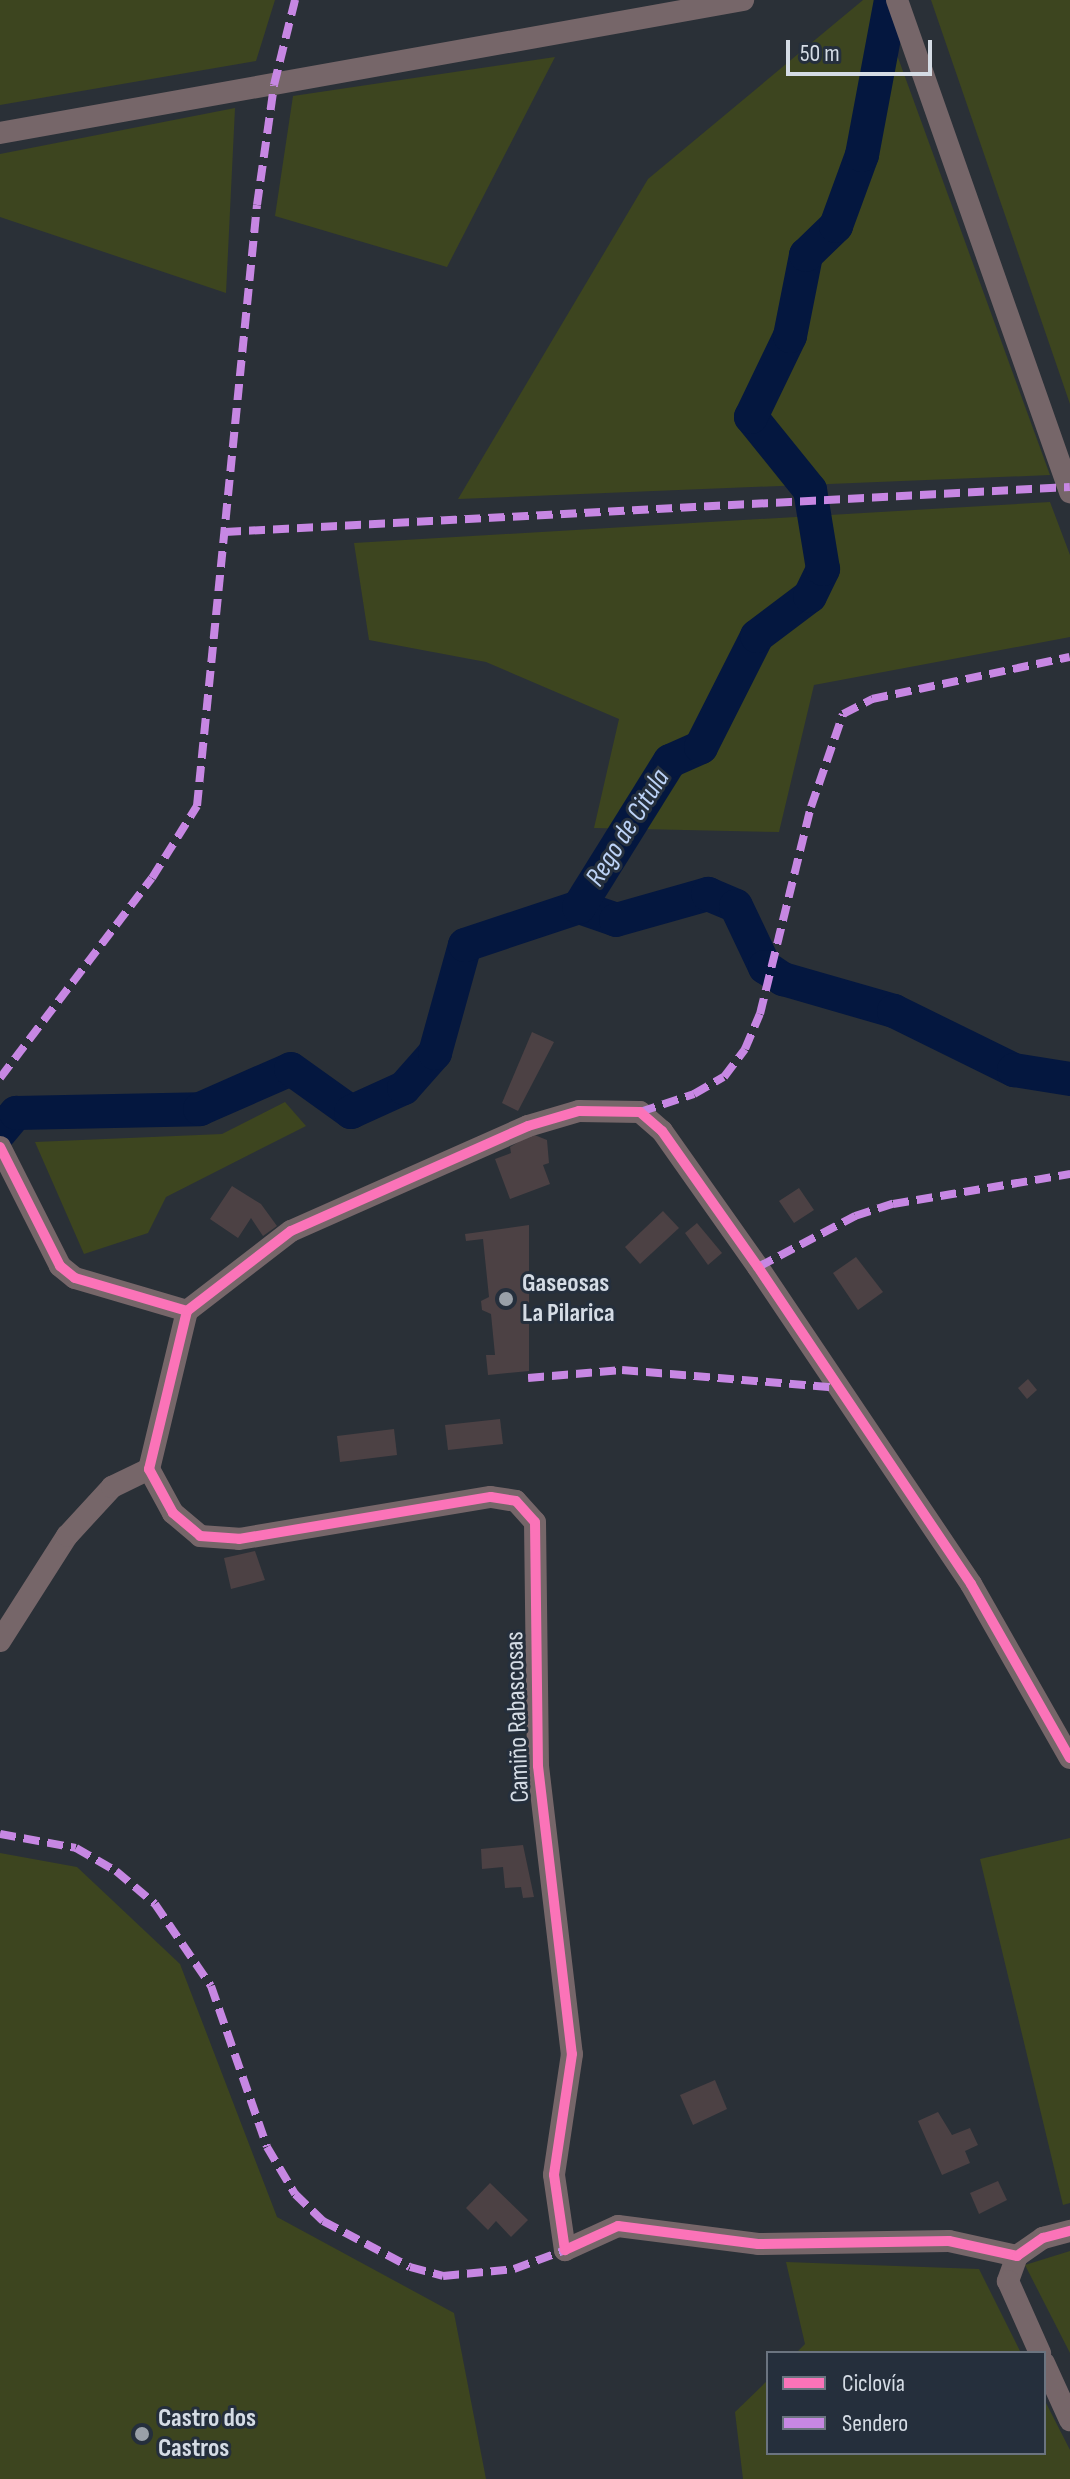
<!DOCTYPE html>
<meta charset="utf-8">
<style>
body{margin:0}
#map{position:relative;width:1070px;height:2479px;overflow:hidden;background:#2a3037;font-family:"Sofia Sans Condensed",sans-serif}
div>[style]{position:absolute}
.green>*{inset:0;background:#3d451f}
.river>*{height:34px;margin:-17px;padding:0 17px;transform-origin:17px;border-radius:17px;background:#04173f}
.building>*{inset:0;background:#4c4144}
.minor>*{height:22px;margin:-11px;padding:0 11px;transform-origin:11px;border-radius:11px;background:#766669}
.quiet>*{height:8px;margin-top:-4px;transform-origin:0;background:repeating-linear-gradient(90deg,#c787e3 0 16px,transparent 0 24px)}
.cycleway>*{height:10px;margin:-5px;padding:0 5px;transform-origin:5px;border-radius:5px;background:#fb73b8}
.dots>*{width:22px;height:22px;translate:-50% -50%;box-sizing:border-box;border:4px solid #252f3c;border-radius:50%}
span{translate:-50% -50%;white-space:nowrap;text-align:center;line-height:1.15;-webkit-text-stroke:6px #252f3c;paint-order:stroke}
.poi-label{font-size:26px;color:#d5dce5;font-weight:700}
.left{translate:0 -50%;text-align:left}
.street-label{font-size:26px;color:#d5dce5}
.water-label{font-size:28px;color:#bcd2f6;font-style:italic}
.legend{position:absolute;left:766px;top:2351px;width:280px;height:104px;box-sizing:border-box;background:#252f3c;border:2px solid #6b7480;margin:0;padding:10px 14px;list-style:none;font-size:24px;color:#d5dce5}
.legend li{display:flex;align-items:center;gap:16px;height:40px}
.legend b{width:40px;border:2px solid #6b7480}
.scale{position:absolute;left:786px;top:40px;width:146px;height:36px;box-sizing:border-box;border:4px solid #d5dce5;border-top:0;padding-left:10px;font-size:24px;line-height:28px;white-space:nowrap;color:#d5dce5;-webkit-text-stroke:6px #252f3c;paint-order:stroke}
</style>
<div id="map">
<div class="green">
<div style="clip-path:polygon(0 0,275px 0,256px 61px,0 105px)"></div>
<div style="clip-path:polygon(863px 0,877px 0,1050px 475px,458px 499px,648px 179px)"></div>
<div style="clip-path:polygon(931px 0,1070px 0,1070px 404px)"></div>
<div style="clip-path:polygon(555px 57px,447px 267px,275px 216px,293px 96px)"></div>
<div style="clip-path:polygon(235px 108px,226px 293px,0 217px,0 154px)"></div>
<div style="clip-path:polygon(1050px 502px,1070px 555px,1070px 637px,814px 685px,779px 832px,594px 828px,619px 719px,486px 662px,369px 640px,354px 543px)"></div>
<div style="clip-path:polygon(285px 1102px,306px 1126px,166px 1197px,148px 1233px,84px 1254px,35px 1142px,222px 1134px)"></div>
<div style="clip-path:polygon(1070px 1838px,1070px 2203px,1063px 2205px,980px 1859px)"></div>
<div style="clip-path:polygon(0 1853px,77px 1867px,180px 1964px,277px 2217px,454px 2313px,486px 2479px,0 2479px)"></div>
<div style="clip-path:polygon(1070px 2251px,1070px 2353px,1025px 2265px)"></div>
<div style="clip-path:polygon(786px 2262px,979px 2269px,1021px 2353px,796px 2353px,805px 2344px)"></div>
<div style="clip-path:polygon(768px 2380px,768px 2453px,1044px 2453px,1044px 2399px,1070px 2450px,1070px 2479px,743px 2479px,735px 2412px)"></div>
</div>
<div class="river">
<div style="left:579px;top:907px;width:39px;rotate:19deg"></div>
<div style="left:616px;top:920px;width:96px;rotate:-15.8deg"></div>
<div style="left:708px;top:894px;width:30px;rotate:23deg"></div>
<div style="left:736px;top:906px;width:68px;rotate:64.6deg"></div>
<div style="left:765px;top:967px;width:22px;rotate:34deg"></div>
<div style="left:783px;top:979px;width:116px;rotate:16.1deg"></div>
<div style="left:894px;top:1011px;width:134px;rotate:26.2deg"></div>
<div style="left:1014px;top:1070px;width:57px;rotate:9.1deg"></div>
<div style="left:0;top:1132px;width:25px;rotate:-50deg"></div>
<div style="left:16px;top:1113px;width:184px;rotate:-1.2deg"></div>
<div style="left:200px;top:1109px;width:99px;rotate:-23.7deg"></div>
<div style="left:291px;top:1069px;width:74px;rotate:35.6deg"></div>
<div style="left:351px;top:1112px;width:58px;rotate:-24.4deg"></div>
<div style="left:404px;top:1088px;width:47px;rotate:-48.5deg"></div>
<div style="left:435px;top:1053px;width:112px;rotate:-74.5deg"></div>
<div style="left:465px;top:945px;width:120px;rotate:-18.4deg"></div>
<div style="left:579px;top:907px;width:172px;rotate:-58.1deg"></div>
<div style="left:670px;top:761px;width:34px;rotate:-24deg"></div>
<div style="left:701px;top:747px;width:124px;rotate:-63.2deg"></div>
<div style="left:757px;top:636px;width:66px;rotate:-37deg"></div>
<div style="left:810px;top:596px;width:30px;rotate:-64deg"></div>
<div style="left:823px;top:569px;width:80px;rotate:-99.3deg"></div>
<div style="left:810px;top:490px;width:94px;rotate:-128.9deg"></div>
<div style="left:751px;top:417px;width:90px;rotate:-64.3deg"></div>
<div style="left:790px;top:336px;width:83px;rotate:-78.8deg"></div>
<div style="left:806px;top:255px;width:42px;rotate:-44deg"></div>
<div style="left:836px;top:226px;width:76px;rotate:-69.9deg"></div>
<div style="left:862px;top:155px;width:158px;rotate:-79.4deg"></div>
</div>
<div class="building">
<div style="clip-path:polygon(532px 1032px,554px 1042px,518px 1111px,502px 1103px)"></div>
<div style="clip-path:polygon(532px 1134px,547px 1140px,549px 1163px,543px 1165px,550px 1184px,510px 1199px,495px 1159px,511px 1153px,510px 1147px)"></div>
<div style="clip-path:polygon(232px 1186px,261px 1204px,277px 1226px,263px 1236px,251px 1218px,238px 1238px,210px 1219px)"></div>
<div style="clip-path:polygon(799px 1188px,814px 1210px,794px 1223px,779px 1201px)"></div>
<div style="clip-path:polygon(663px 1211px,679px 1228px,640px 1264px,625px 1247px)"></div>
<div style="clip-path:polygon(697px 1223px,722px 1253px,708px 1265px,685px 1233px)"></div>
<div style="clip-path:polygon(529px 1225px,529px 1371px,488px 1375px,486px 1355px,495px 1355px,491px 1314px,482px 1310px,481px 1301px,489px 1297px,483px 1239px,466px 1241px,465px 1234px)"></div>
<div style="clip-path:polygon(856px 1257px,883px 1292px,858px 1310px,833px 1273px)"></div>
<div style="clip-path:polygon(1028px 1379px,1037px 1390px,1027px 1399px,1018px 1388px)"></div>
<div style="clip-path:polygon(500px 1419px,503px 1444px,448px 1450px,445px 1425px)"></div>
<div style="clip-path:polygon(394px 1429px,397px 1455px,340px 1462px,337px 1436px)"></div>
<div style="clip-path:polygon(255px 1551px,265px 1580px,231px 1589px,224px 1558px)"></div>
<div style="clip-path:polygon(523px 1845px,534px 1897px,523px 1898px,521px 1887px,505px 1888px,503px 1867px,482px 1869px,481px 1849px)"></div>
<div style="clip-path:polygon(715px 2080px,727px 2109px,693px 2125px,680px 2095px)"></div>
<div style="clip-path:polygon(938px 2112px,952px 2135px,970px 2128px,978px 2145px,965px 2151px,970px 2163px,942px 2175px,918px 2121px)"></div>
<div style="clip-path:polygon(998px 2181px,1007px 2200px,979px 2214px,970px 2193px)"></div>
<div style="clip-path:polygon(490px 2183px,528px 2220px,511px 2237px,496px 2221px,488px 2230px,466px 2208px)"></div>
</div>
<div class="minor">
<div style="left:897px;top:0;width:522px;rotate:70.63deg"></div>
<div style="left:0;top:133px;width:755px;rotate:-10.15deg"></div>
<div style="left:0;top:1147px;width:133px;rotate:63.2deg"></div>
<div style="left:60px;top:1266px;width:19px;rotate:39deg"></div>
<div style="left:75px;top:1278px;width:117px;rotate:16.4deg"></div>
<div style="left:187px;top:1311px;width:163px;rotate:103.5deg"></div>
<div style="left:149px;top:1469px;width:50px;rotate:61.4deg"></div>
<div style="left:173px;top:1513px;width:35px;rotate:40deg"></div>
<div style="left:200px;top:1536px;width:39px;rotate:4deg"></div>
<div style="left:239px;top:1539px;width:255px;rotate:-9.5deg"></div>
<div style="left:491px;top:1497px;width:25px;rotate:9deg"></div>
<div style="left:516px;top:1501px;width:28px;rotate:48deg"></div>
<div style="left:535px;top:1522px;width:244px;rotate:89.3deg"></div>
<div style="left:538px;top:1766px;width:290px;rotate:83.3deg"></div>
<div style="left:572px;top:2054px;width:122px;rotate:98.5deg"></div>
<div style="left:554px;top:2175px;width:76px;rotate:81.7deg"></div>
<div style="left:565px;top:2250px;width:58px;rotate:-24.4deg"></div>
<div style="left:618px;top:2226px;width:141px;rotate:7.3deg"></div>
<div style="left:758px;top:2244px;width:191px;rotate:-0.9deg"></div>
<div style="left:949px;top:2241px;width:70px;rotate:12.4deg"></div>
<div style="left:1017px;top:2256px;width:32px;rotate:-35deg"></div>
<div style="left:1043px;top:2238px;width:28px;rotate:-15deg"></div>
<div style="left:187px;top:1311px;width:131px;rotate:-37.6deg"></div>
<div style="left:291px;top:1231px;width:259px;rotate:-23.9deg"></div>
<div style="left:528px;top:1126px;width:53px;rotate:-16.4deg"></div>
<div style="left:579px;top:1111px;width:61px;rotate:0.9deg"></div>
<div style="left:640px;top:1112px;width:29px;rotate:41deg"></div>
<div style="left:662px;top:1131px;width:166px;rotate:54.8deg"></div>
<div style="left:758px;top:1267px;width:382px;rotate:56.1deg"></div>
<div style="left:971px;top:1584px;width:200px;rotate:60.4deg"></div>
<div style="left:0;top:1641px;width:125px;rotate:-57.5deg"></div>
<div style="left:67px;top:1536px;width:67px;rotate:-47.4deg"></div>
<div style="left:112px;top:1487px;width:41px;rotate:-25.9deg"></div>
<div style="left:1017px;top:2256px;width:27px;rotate:110deg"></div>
<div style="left:1008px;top:2281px;width:79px;rotate:66deg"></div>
<div style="left:1044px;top:2363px;width:63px;rotate:65.5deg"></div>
</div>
<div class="quiet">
<div style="left:225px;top:532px;width:846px;rotate:-3.05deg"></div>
<div style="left:0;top:1078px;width:251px;rotate:-52.8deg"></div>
<div style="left:152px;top:878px;width:85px;rotate:-58deg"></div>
<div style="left:197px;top:806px;width:604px;rotate:-84.3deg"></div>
<div style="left:257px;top:205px;width:121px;rotate:-81.9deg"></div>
<div style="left:274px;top:85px;width:88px;rotate:-76.1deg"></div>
<div style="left:640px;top:1112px;width:57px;rotate:-18.4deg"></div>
<div style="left:694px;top:1094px;width:34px;rotate:-30deg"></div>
<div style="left:724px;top:1077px;width:35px;rotate:-53deg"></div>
<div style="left:745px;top:1049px;width:38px;rotate:-67deg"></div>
<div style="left:760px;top:1014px;width:213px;rotate:-76.2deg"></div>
<div style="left:811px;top:807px;width:98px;rotate:-71deg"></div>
<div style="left:843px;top:714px;width:33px;rotate:-27deg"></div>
<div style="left:872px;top:699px;width:202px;rotate:-12deg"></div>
<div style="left:758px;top:1267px;width:110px;rotate:-27.7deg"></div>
<div style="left:855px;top:1216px;width:40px;rotate:-18deg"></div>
<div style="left:893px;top:1204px;width:180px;rotate:-9.6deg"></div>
<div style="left:528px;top:1378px;width:94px;rotate:-4.9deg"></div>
<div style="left:622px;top:1370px;width:219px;rotate:4.7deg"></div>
<div style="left:0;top:1834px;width:77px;rotate:10.4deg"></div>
<div style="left:76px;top:1848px;width:46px;rotate:29.9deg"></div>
<div style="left:116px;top:1871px;width:51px;rotate:40.2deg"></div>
<div style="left:155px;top:1904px;width:99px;rotate:55.7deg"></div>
<div style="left:211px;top:1986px;width:170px;rotate:70.8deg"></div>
<div style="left:267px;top:2147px;width:55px;rotate:59.2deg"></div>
<div style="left:295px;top:2194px;width:39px;rotate:44deg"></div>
<div style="left:323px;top:2221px;width:98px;rotate:27.9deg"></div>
<div style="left:410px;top:2267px;width:34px;rotate:15deg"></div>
<div style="left:443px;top:2276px;width:71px;rotate:-5.6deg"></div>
<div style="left:514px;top:2269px;width:54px;rotate:-20.4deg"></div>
</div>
<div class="cycleway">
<div style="left:0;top:1147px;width:133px;rotate:63.2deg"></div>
<div style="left:60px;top:1266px;width:19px;rotate:39deg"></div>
<div style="left:75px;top:1278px;width:117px;rotate:16.4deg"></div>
<div style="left:187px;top:1311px;width:163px;rotate:103.5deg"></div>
<div style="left:149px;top:1469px;width:50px;rotate:61.4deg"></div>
<div style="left:173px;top:1513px;width:35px;rotate:40deg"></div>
<div style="left:200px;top:1536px;width:39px;rotate:4deg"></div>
<div style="left:239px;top:1539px;width:255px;rotate:-9.5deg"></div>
<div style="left:491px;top:1497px;width:25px;rotate:9deg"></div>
<div style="left:516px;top:1501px;width:28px;rotate:48deg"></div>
<div style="left:535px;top:1522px;width:244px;rotate:89.3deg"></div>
<div style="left:538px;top:1766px;width:290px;rotate:83.3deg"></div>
<div style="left:572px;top:2054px;width:122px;rotate:98.5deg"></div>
<div style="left:554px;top:2175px;width:76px;rotate:81.7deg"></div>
<div style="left:565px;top:2250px;width:58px;rotate:-24.4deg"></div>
<div style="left:618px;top:2226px;width:141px;rotate:7.3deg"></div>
<div style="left:758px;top:2244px;width:191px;rotate:-0.9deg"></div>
<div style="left:949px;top:2241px;width:70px;rotate:12.4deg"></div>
<div style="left:1017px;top:2256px;width:32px;rotate:-35deg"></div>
<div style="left:1043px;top:2238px;width:28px;rotate:-15deg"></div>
<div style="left:187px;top:1311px;width:131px;rotate:-37.6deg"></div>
<div style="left:291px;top:1231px;width:259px;rotate:-23.9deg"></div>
<div style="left:528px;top:1126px;width:53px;rotate:-16.4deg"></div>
<div style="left:579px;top:1111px;width:61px;rotate:0.9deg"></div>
<div style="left:640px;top:1112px;width:29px;rotate:41deg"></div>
<div style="left:662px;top:1131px;width:166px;rotate:54.8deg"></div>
<div style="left:758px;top:1267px;width:382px;rotate:56.1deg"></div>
<div style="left:971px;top:1584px;width:200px;rotate:60.4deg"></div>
</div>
<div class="dots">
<div style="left:506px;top:1299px;background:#99a0a8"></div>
<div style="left:142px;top:2434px;background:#99a0a8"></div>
</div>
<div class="poi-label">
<span class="left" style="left:522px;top:1299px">Gaseosas<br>La Pilarica</span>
<span class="left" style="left:158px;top:2434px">Castro dos<br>Castros</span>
</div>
<div class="street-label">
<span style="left:518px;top:1717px;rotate:-92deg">Camiño Rabascosas</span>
</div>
<div class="water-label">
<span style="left:628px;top:828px;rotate:-58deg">Rego de Citula</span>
</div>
<ul class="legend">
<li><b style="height:10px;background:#fb73b8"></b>Ciclovía</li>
<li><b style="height:10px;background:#c787e3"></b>Sendero</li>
</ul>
<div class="scale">50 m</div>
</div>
